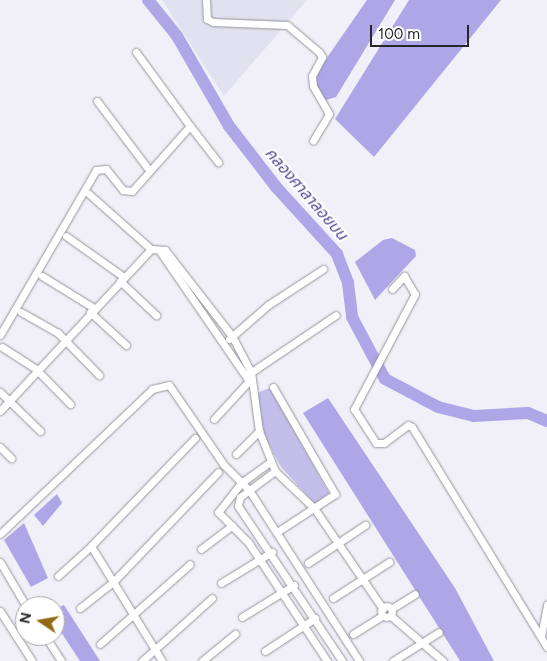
<!DOCTYPE html>
<meta charset="utf-8">
<style>
body{margin:0}
#map{position:relative;width:547px;height:661px;overflow:hidden;background:#f1f0f8;font-family:Figtree,"Noto Sans Thai",sans-serif}
div>[style]{position:absolute}
.built>*{inset:0;background:#e2e1ef}
.green>*{inset:0;background:#c4beea}
.water>*{inset:0;background:#afa6e8}
.river>*{height:12px;margin:-6px;padding:0 6px;transform-origin:6px;border-radius:6px;background:#afa6e8}
.roads{filter:drop-shadow(0 0 1px #95959c) drop-shadow(0 0 1px #95959c)}
.minor>*{height:7px;margin:-3.5px;padding:0 3.5px;transform-origin:3.5px;border-radius:3.5px;background:#fff}
.minor>.ring{margin:-3.5px;padding:0;box-sizing:content-box;background:none;border:7px solid #fff;border-radius:50%}
span{translate:-50% -50%;white-space:nowrap;text-align:center;line-height:1.15;-webkit-text-stroke:4.5px #fff;paint-order:stroke}
.water-label{font-size:16px;color:#574695;font-style:italic}
.north{position:absolute;left:15px;top:596px;width:50px;height:50px;box-sizing:border-box;background:#fff;border:1px solid #a9a9aa;border-radius:50%;rotate:282deg;font-size:14px;font-weight:700;line-height:20px;text-align:center;color:#28282b}
.north::after{content:'';display:block;margin:auto;width:18px;height:22px;background:#946b15;clip-path:polygon(50% 0,100% 100%,50% 72%,0 100%)}
.scale{position:absolute;left:370px;top:25px;width:99px;height:22px;box-sizing:border-box;border:2px solid #28282b;border-top:0;padding-left:6px;font-size:15px;line-height:18px;white-space:nowrap;color:#28282b;-webkit-text-stroke:4px #fff;paint-order:stroke}
</style>
<div id="map">
<div class="built">
<div style="clip-path:polygon(162px 0,307px 0,224px 96px)"></div>
</div>
<div class="green">
<div style="clip-path:polygon(270px 388px,329px 493px,315px 504px,281px 467px,262px 431px,257px 393px)"></div>
</div>
<div class="water">
<div style="clip-path:polygon(367px 0,395px 0,336px 97px,323px 101px,310px 82px)"></div>
<div style="clip-path:polygon(409px 0,501px 0,374px 157px,335px 119px)"></div>
<div style="clip-path:polygon(392px 238px,415px 250px,416px 256px,375px 300px,355px 262px,383px 240px)"></div>
<div style="clip-path:polygon(328px 398px,455px 588px,494px 661px,460px 661px,303px 413px)"></div>
<div style="clip-path:polygon(57px 494px,62px 503px,43px 526px,34px 515px)"></div>
<div style="clip-path:polygon(24px 523px,48px 578px,31px 587px,4px 540px)"></div>
<div style="clip-path:polygon(64px 605px,100px 661px,80px 661px,55px 623px,55px 609px)"></div>
</div>
<div class="river">
<div style="left:148px;top:0;width:46px;rotate:51.1deg"></div>
<div style="left:177px;top:36px;width:104px;rotate:60deg"></div>
<div style="left:229px;top:126px;width:78px;rotate:52.3deg"></div>
<div style="left:277px;top:188px;width:89px;rotate:47.7deg"></div>
<div style="left:337px;top:254px;width:31px;rotate:69deg"></div>
<div style="left:348px;top:283px;width:34px;rotate:83deg"></div>
<div style="left:352px;top:317px;width:70px;rotate:62deg"></div>
<div style="left:385px;top:379px;width:60px;rotate:27.8deg"></div>
<div style="left:438px;top:407px;width:37px;rotate:14deg"></div>
<div style="left:474px;top:416px;width:54px;rotate:-3.2deg"></div>
<div style="left:528px;top:413px;width:21px;rotate:23deg"></div>
</div>
<div class="roads">
<div class="minor">
<div style="left:206px;top:0;width:19px;rotate:87deg"></div>
<div style="left:207px;top:19px;width:7px;rotate:27deg"></div>
<div style="left:213px;top:22px;width:74px;rotate:2.3deg"></div>
<div style="left:287px;top:25px;width:42px;rotate:40.2deg"></div>
<div style="left:319px;top:52px;width:6px;rotate:59deg"></div>
<div style="left:322px;top:57px;width:21px;rotate:118deg"></div>
<div style="left:312px;top:76px;width:10px;rotate:84deg"></div>
<div style="left:313px;top:86px;width:32px;rotate:60deg"></div>
<div style="left:329px;top:114px;width:31px;rotate:121deg"></div>
<div style="left:136px;top:52px;width:92px;rotate:53.9deg"></div>
<div style="left:97px;top:101px;width:86px;rotate:53deg"></div>
<div style="left:89px;top:194px;width:83px;rotate:41.6deg"></div>
<div style="left:66px;top:236px;width:71px;rotate:35.3deg"></div>
<div style="left:159px;top:250px;width:159px;rotate:55.5deg"></div>
<div style="left:42px;top:276px;width:61px;rotate:31.6deg"></div>
<div style="left:120px;top:281px;width:50px;rotate:43.4deg"></div>
<div style="left:392px;top:289px;width:18px;rotate:-47deg"></div>
<div style="left:404px;top:276px;width:21px;rotate:59deg"></div>
<div style="left:415px;top:294px;width:130px;rotate:117.9deg"></div>
<div style="left:354px;top:409px;width:40px;rotate:57.1deg"></div>
<div style="left:376px;top:443px;width:8px"></div>
<div style="left:384px;top:443px;width:30px;rotate:-37deg"></div>
<div style="left:408px;top:425px;width:4px;rotate:27deg"></div>
<div style="left:412px;top:427px;width:258px;rotate:58.5deg"></div>
<div style="left:21px;top:312px;width:43px;rotate:29.6deg"></div>
<div style="left:58px;top:333px;width:59px;rotate:45.7deg"></div>
<div style="left:90px;top:312px;width:49px;rotate:42.5deg"></div>
<div style="left:0;top:335px;width:191px;rotate:-59.8deg"></div>
<div style="left:96px;top:170px;width:10px;rotate:-6deg"></div>
<div style="left:106px;top:169px;width:27px;rotate:51deg"></div>
<div style="left:123px;top:190px;width:9px;rotate:6deg"></div>
<div style="left:132px;top:191px;width:87px;rotate:-48.3deg"></div>
<div style="left:190px;top:126px;width:46px;rotate:52.1deg"></div>
<div style="left:229px;top:339px;width:52px;rotate:-41.1deg"></div>
<div style="left:268px;top:305px;width:66px;rotate:-33.2deg"></div>
<div style="left:2px;top:347px;width:40px;rotate:32.9deg"></div>
<div style="left:36px;top:369px;width:49px;rotate:45.8deg"></div>
<div style="left:247px;top:375px;width:107px;rotate:-34deg"></div>
<div style="left:273px;top:387px;width:124px;rotate:59.9deg"></div>
<div style="left:335px;top:494px;width:66px;rotate:146.8deg"></div>
<div style="left:0;top:392px;width:56px;rotate:44.3deg"></div>
<div style="left:0;top:411px;width:221px;rotate:-47deg"></div>
<div style="left:151px;top:249px;width:14px;rotate:4deg"></div>
<div style="left:165px;top:250px;width:109px;rotate:52.1deg"></div>
<div style="left:232px;top:336px;width:41px;rotate:62.2deg"></div>
<div style="left:251px;top:372px;width:60px;rotate:82.3deg"></div>
<div style="left:259px;top:431px;width:43px;rotate:68.2deg"></div>
<div style="left:275px;top:471px;width:54px;rotate:43.5deg"></div>
<div style="left:314px;top:508px;width:122px;rotate:55.7deg"></div>
<div style="left:214px;top:419px;width:52px;rotate:-47.4deg"></div>
<div style="left:0;top:447px;width:16px;rotate:45deg"></div>
<div style="left:236px;top:454px;width:33px;rotate:-45deg"></div>
<div style="left:270px;top:462px;width:36px;rotate:144deg"></div>
<div style="left:241px;top:483px;width:37px;rotate:128deg"></div>
<div style="left:218px;top:512px;width:42px;rotate:45deg"></div>
<div style="left:248px;top:542px;width:143px;rotate:56.4deg"></div>
<div style="left:275px;top:471px;width:44px;rotate:143.4deg"></div>
<div style="left:240px;top:497px;width:9px;rotate:103deg"></div>
<div style="left:238px;top:506px;width:187px;rotate:56.1deg"></div>
<div style="left:0;top:534px;width:210px;rotate:-43.6deg"></div>
<div style="left:152px;top:389px;width:17px;rotate:-13deg"></div>
<div style="left:169px;top:385px;width:97px;rotate:55.5deg"></div>
<div style="left:224px;top:465px;width:35px;rotate:45deg"></div>
<div style="left:249px;top:490px;width:203px;rotate:57.2deg"></div>
<div style="left:201px;top:549px;width:39px;rotate:-37deg"></div>
<div style="left:0;top:562px;width:51px;rotate:59.4deg"></div>
<div style="left:308px;top:563px;width:69px;rotate:-33.7deg"></div>
<div style="left:58px;top:576px;width:45px;rotate:-42.3deg"></div>
<div style="left:221px;top:583px;width:60px;rotate:-31.3deg"></div>
<div style="left:333px;top:598px;width:67px;rotate:-32.7deg"></div>
<div class="ring" style="left:381.5px;top:606.5px;width:4px;height:4px"></div>
<div style="left:80px;top:608px;width:42px;rotate:-38.2deg"></div>
<div style="left:113px;top:582px;width:152px;rotate:-46.3deg"></div>
<div style="left:391px;top:609px;width:28px;rotate:-32deg"></div>
<div style="left:0;top:611px;width:59px;rotate:57.4deg"></div>
<div style="left:391px;top:616px;width:69px;rotate:40.9deg"></div>
<div style="left:242px;top:617px;width:61px;rotate:-31.6deg"></div>
<div style="left:353px;top:634px;width:34px;rotate:-32deg"></div>
<div style="left:45px;top:636px;width:30px;rotate:57deg"></div>
<div style="left:541px;top:636px;width:32px;rotate:-79deg"></div>
<div style="left:100px;top:644px;width:120px;rotate:-41.6deg"></div>
<div style="left:265px;top:651px;width:60px;rotate:-33.4deg"></div>
<div style="left:142px;top:661px;width:94px;rotate:-42deg"></div>
<div style="left:162px;top:661px;width:135px;rotate:-121.7deg"></div>
<div style="left:91px;top:546px;width:150px;rotate:-46.1deg"></div>
<div style="left:202px;top:661px;width:43px;rotate:-39.3deg"></div>
<div style="left:393px;top:661px;width:54px;rotate:-32.2deg"></div>
</div>
</div>
<div class="water-label">
<span style="left:306px;top:194px;rotate:49deg">คลองศาลาลอยบน</span>
</div>
<div class="north">N</div>
<div class="scale">100 m</div>
</div>
